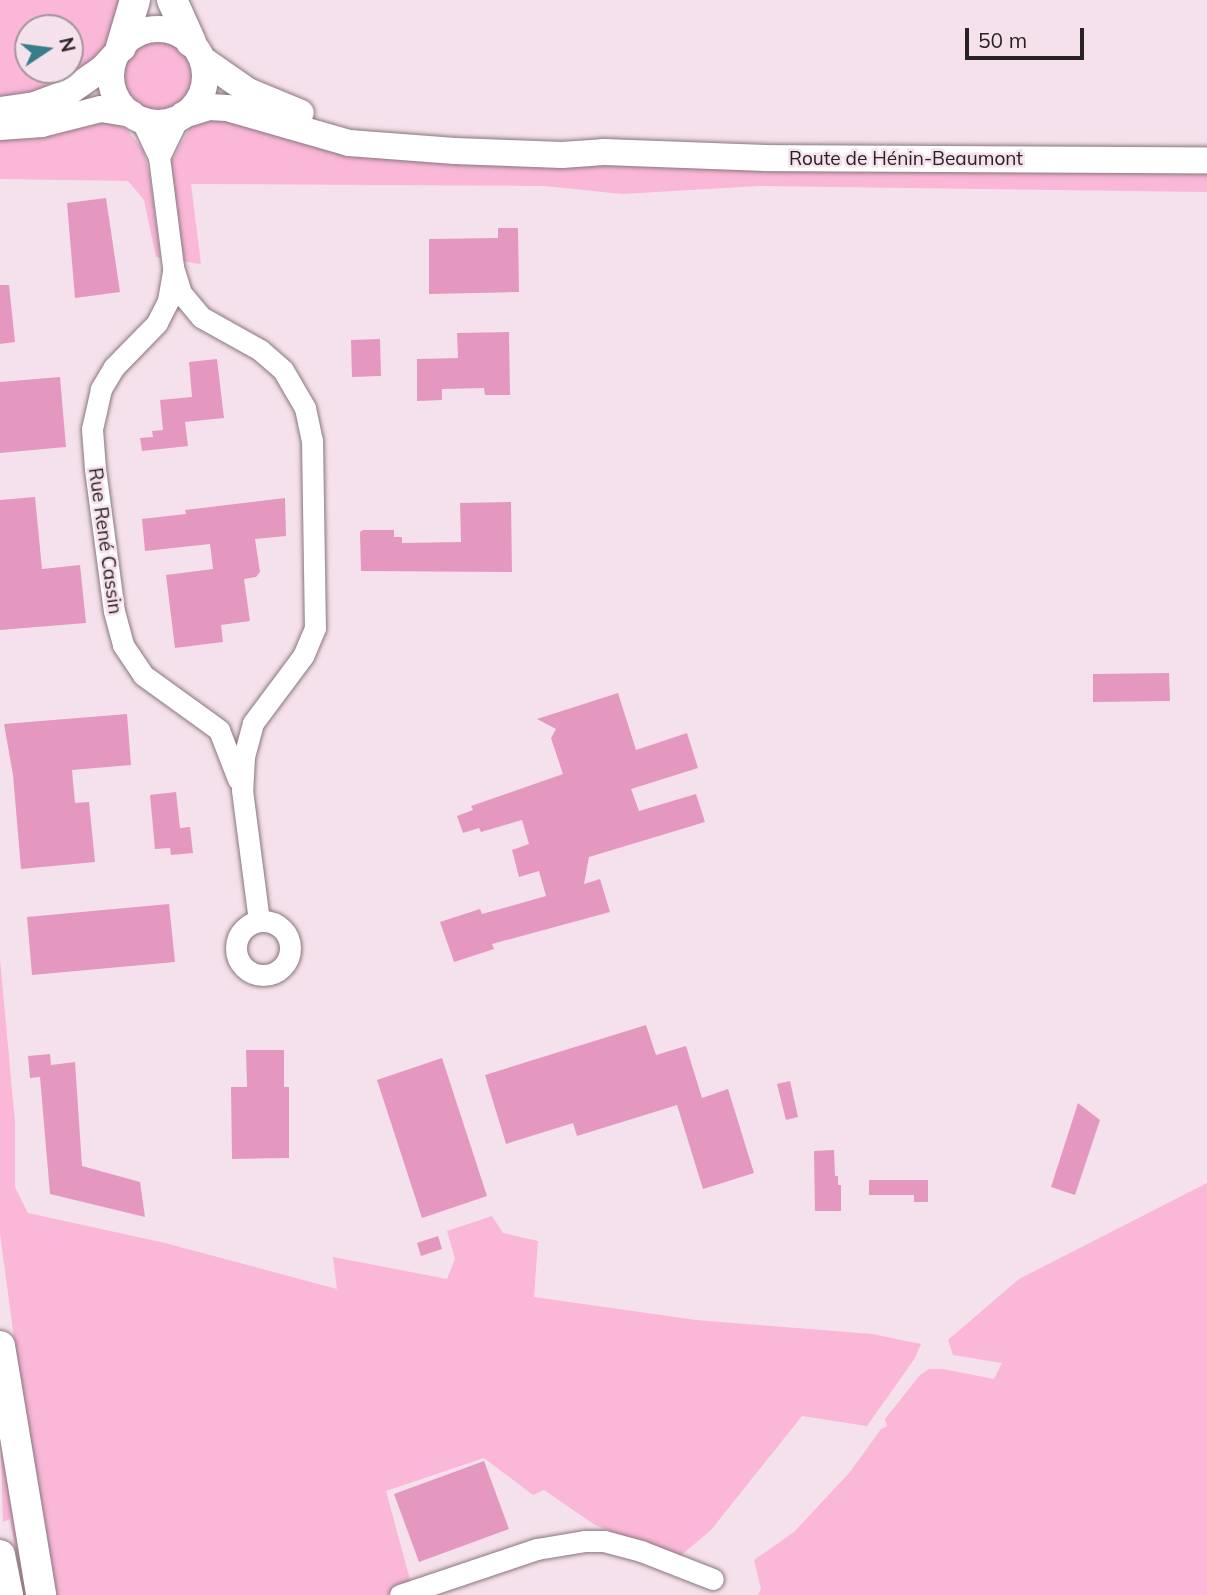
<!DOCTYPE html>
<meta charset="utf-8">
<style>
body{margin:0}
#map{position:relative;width:1207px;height:1595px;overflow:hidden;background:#f5e1eb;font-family:Mulish,sans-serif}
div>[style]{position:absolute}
.green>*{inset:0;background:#fab7d8}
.round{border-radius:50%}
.building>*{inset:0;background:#e598bf}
.roads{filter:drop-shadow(0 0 2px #88767f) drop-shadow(0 0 2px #88767f)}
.minor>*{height:21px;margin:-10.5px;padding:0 10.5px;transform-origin:10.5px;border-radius:10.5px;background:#fff}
.minor>.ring{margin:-10.5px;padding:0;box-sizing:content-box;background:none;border:21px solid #fff;border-radius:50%}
.major>*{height:26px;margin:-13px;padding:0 13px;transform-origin:13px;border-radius:13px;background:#fff}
.major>.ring{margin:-13px;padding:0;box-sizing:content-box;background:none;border:26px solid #fff;border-radius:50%}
.highway>*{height:30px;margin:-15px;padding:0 15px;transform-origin:15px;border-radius:15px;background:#fff}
span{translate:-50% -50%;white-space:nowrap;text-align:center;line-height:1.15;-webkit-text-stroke:5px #f5e1eb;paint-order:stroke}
.street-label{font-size:19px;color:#292225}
.north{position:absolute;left:14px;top:14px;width:70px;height:70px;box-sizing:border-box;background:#f5e1eb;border:2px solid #a3959c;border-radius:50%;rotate:77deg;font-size:19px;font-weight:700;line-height:28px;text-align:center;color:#292225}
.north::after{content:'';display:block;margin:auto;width:24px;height:32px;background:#387e8a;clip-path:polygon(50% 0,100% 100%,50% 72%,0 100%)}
.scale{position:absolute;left:965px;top:28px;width:119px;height:32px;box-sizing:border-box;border:4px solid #292225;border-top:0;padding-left:9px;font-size:21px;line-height:24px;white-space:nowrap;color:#292225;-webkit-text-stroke:5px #f5e1eb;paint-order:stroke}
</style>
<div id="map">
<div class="green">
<div style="clip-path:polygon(evenodd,0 0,126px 0,116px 33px,95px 61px,50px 90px,0 100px,0 0,28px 28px,70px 28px,70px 70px,28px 70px,28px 28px)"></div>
<div class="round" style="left:124px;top:40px;width:70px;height:70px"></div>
<div style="clip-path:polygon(207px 115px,310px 140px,1207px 170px,1207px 192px,759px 186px,622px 194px,545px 186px,191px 184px,201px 264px,180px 261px,171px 162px,192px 124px)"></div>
<div style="clip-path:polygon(110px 120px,127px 130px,143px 149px,150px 177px,161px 258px,156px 257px,144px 200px,128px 181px,0 179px,0 138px,33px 139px)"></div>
<div style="clip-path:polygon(0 959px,15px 1122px,15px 1187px,28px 1213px,165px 1243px,337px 1289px,333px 1257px,447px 1279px,455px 1259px,447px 1231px,492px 1216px,503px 1233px,538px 1241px,534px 1297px,696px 1320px,872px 1334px,921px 1344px,915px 1358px,867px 1426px,802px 1416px,711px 1530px,678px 1558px,595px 1525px,544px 1490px,533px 1495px,484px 1458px,386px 1491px,412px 1587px,386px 1595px,55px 1595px,26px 1427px,0 1234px)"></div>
<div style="clip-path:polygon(1207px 1183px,1207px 1595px,758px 1595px,761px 1589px,754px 1560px,794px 1532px,850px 1472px,881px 1429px,887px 1426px,885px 1419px,920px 1375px,929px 1369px,943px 1369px,994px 1379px,1002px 1363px,953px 1355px,948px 1340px,1019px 1279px)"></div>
<div style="clip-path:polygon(0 1423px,30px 1595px,23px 1595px,10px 1519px,3px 1522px)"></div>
</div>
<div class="building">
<div style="clip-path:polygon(106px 198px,120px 292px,75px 298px,67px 203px)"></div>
<div style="clip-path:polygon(498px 228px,518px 228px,519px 292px,429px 294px,429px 239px,498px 238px)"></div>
<div style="clip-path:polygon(0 285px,9px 285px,15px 342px,0 344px)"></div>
<div style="clip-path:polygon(509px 332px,510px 395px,485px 395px,484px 388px,442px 389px,442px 400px,417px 401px,417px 359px,458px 358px,457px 333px)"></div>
<div style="clip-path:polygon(380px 339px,381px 376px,352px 377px,351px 340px)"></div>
<div style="clip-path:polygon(217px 359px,224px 418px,185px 422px,188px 446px,142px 451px,140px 438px,153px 437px,152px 431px,163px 430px,160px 400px,192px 397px,189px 362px)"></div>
<div style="clip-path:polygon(60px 377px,66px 447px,0 453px,0 382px)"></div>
<div style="clip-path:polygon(35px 497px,42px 569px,80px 565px,86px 623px,0 630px,0 500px)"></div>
<div style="clip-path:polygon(285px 498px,286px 536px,255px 539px,260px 572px,256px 577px,244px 579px,250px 621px,221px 625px,223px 642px,175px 648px,166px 575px,213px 569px,210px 544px,145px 551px,142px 519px,186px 514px,185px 510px)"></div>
<div style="clip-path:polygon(511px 502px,512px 572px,361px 571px,360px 532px,363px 530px,394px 530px,394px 537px,402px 537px,402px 543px,461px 542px,460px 503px)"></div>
<div style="clip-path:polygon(1169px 673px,1170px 701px,1093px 702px,1093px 674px)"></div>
<div style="clip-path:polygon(618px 693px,636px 750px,687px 733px,698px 768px,631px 789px,639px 811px,696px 794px,705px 822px,589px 857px,584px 884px,600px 879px,610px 912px,492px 944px,494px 949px,454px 962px,440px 922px,480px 909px,482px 914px,546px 896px,539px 871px,519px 877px,512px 850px,529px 844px,522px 820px,481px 832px,479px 828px,463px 833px,457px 816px,473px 810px,471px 806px,563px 774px,551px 738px,556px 729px,537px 719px)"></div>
<div style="clip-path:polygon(127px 714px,131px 765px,72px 770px,75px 803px,89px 802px,95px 862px,21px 869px,13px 775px,4px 724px)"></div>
<div style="clip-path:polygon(176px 792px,180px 828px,190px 827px,193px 853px,171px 855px,170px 848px,155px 849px,150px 795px)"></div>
<div style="clip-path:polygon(169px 904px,175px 962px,32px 975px,27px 917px)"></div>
<div style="clip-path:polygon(646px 1025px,656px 1055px,686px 1046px,702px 1098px,728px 1089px,754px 1173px,703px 1189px,677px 1105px,577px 1136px,573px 1123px,506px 1144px,485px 1075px)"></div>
<div style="clip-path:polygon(246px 1050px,284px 1050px,284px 1087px,289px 1087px,289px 1158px,232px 1159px,231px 1087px,247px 1087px)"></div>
<div style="clip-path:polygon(50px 1054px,51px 1065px,75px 1062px,82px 1166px,140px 1182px,145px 1217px,50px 1194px,40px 1077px,30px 1078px,28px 1056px)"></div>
<div style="clip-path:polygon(442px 1058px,487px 1196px,422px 1218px,377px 1080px)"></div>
<div style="clip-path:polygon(790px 1081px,798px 1117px,786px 1120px,777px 1084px)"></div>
<div style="clip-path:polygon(1078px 1103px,1100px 1120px,1075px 1195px,1051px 1187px)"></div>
<div style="clip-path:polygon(834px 1150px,835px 1176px,838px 1176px,838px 1185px,841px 1185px,841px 1211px,815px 1211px,814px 1151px)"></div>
<div style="clip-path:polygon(869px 1180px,928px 1180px,928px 1202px,914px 1202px,914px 1195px,869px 1195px)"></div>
<div style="clip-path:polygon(438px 1236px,442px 1249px,421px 1256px,417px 1243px)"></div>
<div style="clip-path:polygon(484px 1461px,509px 1529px,419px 1562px,394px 1494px)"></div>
</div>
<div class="roads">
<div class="minor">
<div style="left:141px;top:119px;width:42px;rotate:64.7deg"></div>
<div style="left:159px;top:157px;width:111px;rotate:82.7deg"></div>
<div style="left:173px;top:267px;width:27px;rotate:73deg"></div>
<div style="left:181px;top:293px;width:31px;rotate:50deg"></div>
<div style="left:201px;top:317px;width:68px;rotate:29.2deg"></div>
<div style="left:260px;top:350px;width:30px;rotate:41deg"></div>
<div style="left:283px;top:370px;width:44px;rotate:59.9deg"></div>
<div style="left:305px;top:408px;width:33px;rotate:78deg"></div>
<div style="left:312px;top:440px;width:188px;rotate:89.1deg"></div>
<div style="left:315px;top:628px;width:30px;rotate:113deg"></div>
<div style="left:303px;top:656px;width:84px;rotate:126.7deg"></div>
<div style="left:253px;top:723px;width:34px;rotate:105deg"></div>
<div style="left:244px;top:756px;width:34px;rotate:93deg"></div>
<div style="left:242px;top:790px;width:132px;rotate:82.6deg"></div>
<div style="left:159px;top:157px;width:43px;rotate:-64deg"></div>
<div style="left:173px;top:272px;width:29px;rotate:100deg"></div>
<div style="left:168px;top:301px;width:25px;rotate:117deg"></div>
<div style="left:157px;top:323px;width:62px;rotate:134.3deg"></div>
<div style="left:114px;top:367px;width:26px;rotate:121deg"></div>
<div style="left:101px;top:389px;width:41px;rotate:102.7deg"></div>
<div style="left:92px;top:429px;width:40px;rotate:85.7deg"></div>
<div style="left:95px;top:469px;width:143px;rotate:82.4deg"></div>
<div style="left:114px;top:611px;width:35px;rotate:75deg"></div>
<div style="left:123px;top:645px;width:36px;rotate:56deg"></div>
<div style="left:143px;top:675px;width:94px;rotate:35.9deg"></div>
<div style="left:219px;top:730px;width:53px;rotate:68.8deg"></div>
<div class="ring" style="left:236px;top:921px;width:33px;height:33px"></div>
<div style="left:400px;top:1595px;width:145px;rotate:-18.6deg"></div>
<div style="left:537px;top:1549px;width:49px;rotate:-9.5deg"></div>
<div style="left:585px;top:1541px;width:19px"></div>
<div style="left:604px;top:1541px;width:38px;rotate:15deg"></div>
<div style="left:641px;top:1551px;width:77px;rotate:21.3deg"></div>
</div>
<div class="major">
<div class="ring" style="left:111px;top:29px;width:68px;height:68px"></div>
<div style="left:202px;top:59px;width:56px;rotate:34.8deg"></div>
<div style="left:248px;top:91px;width:57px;rotate:22.5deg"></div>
<div style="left:0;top:110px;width:35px;rotate:-8deg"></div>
<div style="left:35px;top:105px;width:36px;rotate:-21deg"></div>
<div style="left:69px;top:92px;width:39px;rotate:-35deg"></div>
<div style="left:101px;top:70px;width:25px;rotate:-47deg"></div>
<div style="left:183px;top:115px;width:27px;rotate:-17deg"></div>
<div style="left:209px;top:107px;width:18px;rotate:3deg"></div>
<div style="left:227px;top:108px;width:127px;rotate:16deg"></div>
<div style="left:349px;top:143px;width:106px;rotate:4.3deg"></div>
<div style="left:455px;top:151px;width:107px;rotate:2.1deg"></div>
<div style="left:562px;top:155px;width:42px;rotate:-4.1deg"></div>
<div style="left:604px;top:152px;width:162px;rotate:2.1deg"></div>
<div style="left:766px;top:158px;width:441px;rotate:0.3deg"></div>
<div style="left:0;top:127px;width:42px;rotate:-4.1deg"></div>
<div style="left:42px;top:124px;width:61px;rotate:-14.3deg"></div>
<div style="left:101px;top:109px;width:31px;rotate:9deg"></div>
</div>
<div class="highway">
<div style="left:172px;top:0;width:46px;rotate:65.7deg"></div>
<div style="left:121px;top:47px;width:49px;rotate:-73.4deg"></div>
<div style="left:0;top:1346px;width:252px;rotate:80.6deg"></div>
<div style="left:0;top:1555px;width:41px;rotate:78.7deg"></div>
</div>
</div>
<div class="street-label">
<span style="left:906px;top:159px">Route de Hénin-Beaumont</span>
<span style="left:105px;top:541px;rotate:82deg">Rue René Cassin</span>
</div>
<div class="north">N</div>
<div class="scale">50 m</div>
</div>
